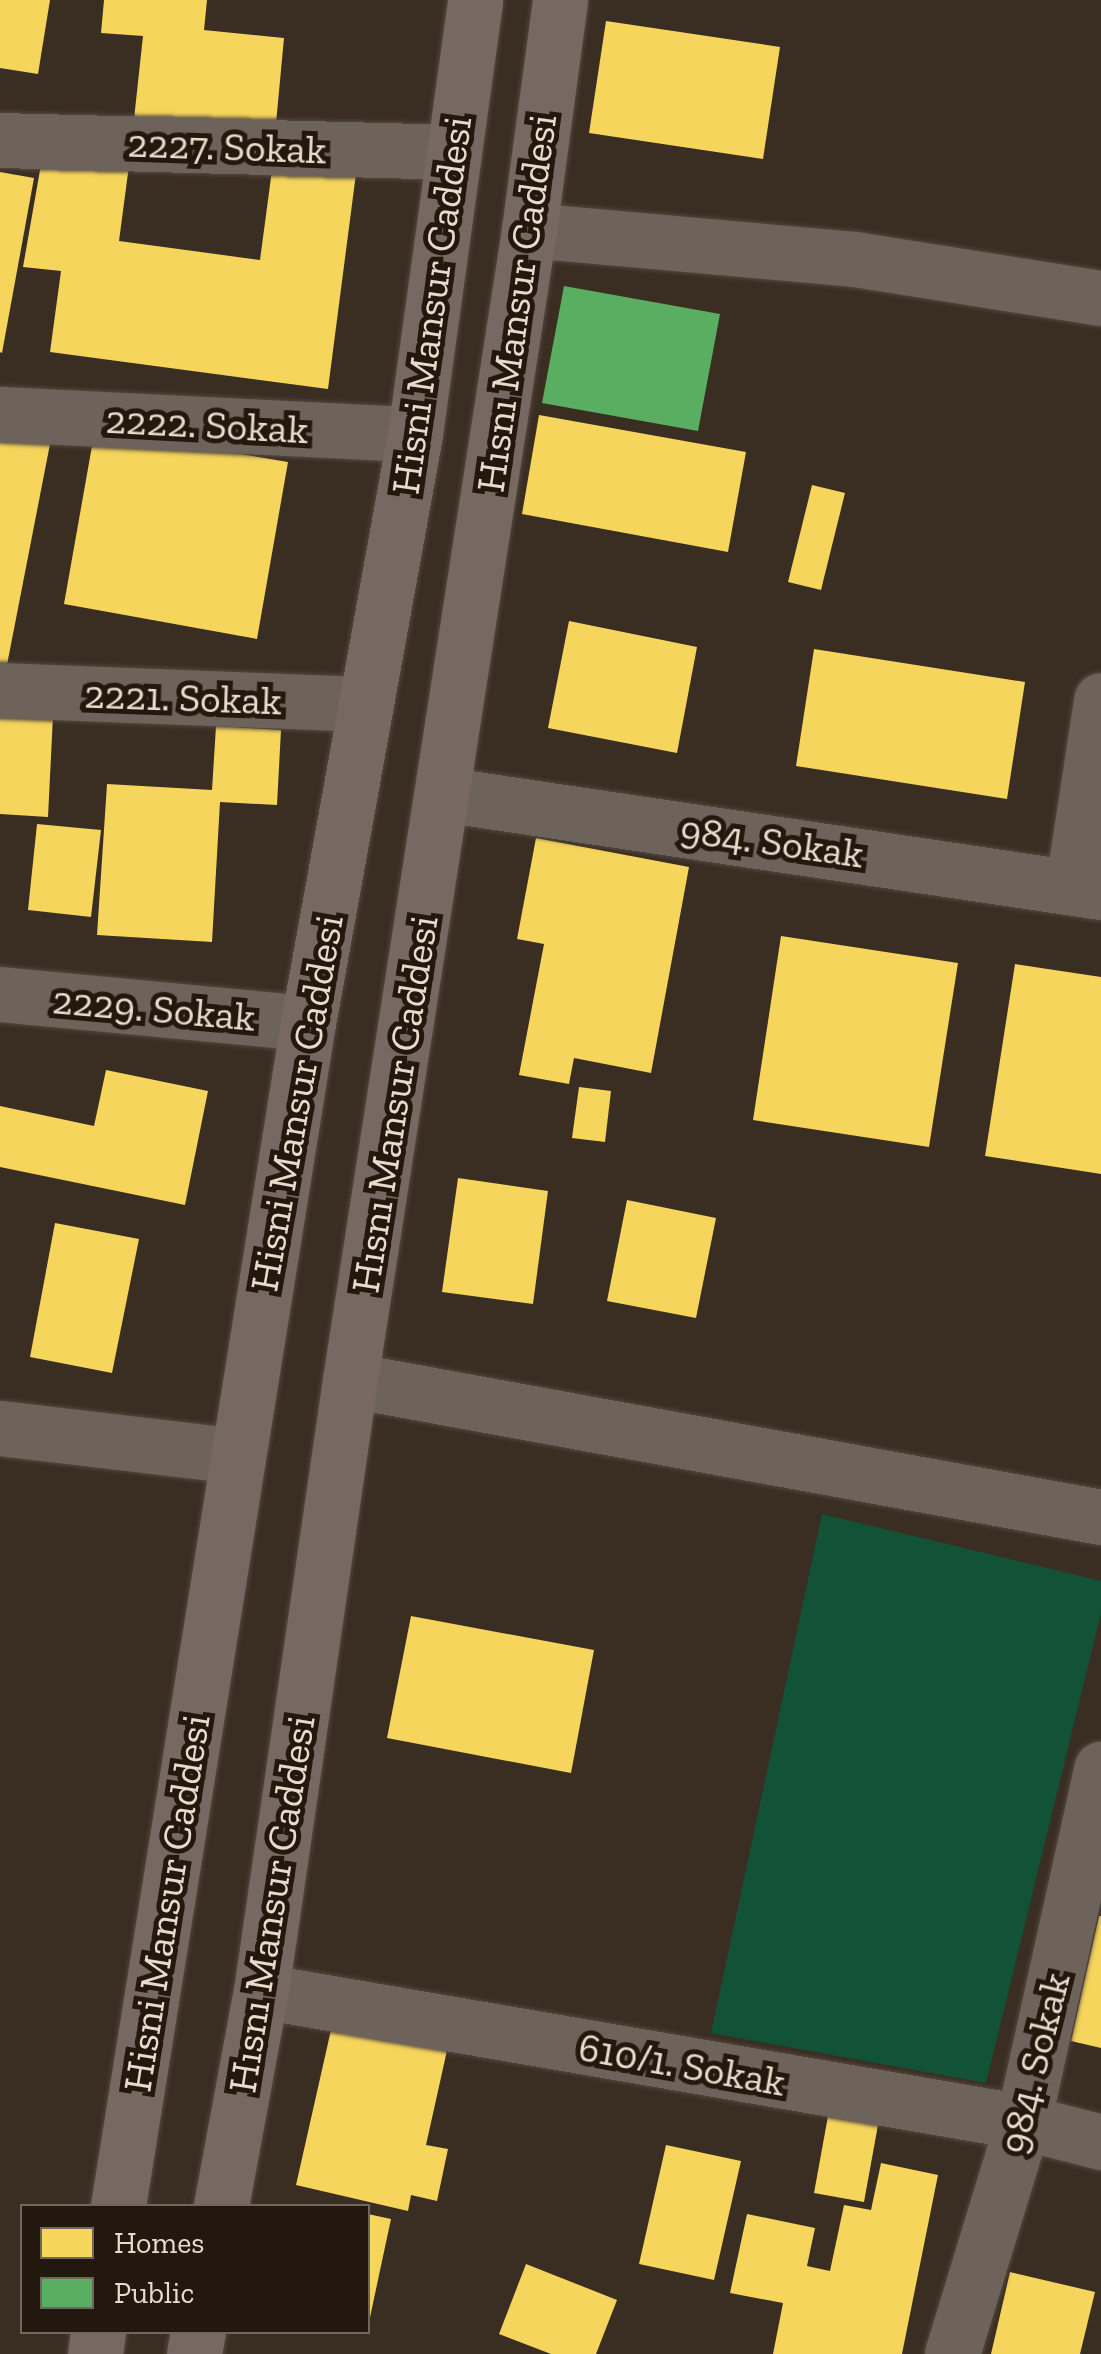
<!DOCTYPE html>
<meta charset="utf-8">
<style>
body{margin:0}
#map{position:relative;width:1101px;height:2354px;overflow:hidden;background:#3a2d22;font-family:"Zilla Slab",serif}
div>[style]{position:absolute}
.green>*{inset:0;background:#125338}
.homes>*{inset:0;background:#f6d55c}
.public>*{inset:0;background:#5aae61}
.roads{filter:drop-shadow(0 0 2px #54493f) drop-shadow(0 0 2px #54493f)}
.minor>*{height:55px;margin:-27.5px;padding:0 27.5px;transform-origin:27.5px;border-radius:27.5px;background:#6d635a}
.major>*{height:55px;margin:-27.5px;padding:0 27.5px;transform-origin:27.5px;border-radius:27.5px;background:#776862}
span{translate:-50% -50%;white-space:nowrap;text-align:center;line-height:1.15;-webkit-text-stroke:10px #23180e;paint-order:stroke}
.street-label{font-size:40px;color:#e9dacc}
.legend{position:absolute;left:20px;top:2204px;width:350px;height:130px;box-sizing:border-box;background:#23180e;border:2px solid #72665a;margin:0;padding:12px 18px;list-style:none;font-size:30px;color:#e9dacc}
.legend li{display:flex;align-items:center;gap:20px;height:50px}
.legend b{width:50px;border:2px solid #72665a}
</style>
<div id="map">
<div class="green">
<div style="clip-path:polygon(822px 1514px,1101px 1581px,1101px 1613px,986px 2083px,711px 2033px)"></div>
</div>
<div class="homes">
<div style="clip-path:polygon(0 0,50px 0,38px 74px,0 68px)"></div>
<div style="clip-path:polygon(104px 0,207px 0,204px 30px,284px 38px,275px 134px,134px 119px,143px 36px,101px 33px)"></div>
<div style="clip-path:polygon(606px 21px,780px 47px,763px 159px,589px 133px)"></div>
<div style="clip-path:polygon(43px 153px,130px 158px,119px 241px,260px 260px,274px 155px,357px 166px,328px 389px,50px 352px,61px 271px,23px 267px)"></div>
<div style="clip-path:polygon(0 172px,34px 178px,2px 353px,0 352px)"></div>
<div style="clip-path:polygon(539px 415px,746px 452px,728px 552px,522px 514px)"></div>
<div style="clip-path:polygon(95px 429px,288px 462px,257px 639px,64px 604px)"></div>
<div style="clip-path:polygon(0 434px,50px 444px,6px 670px,0 668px)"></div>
<div style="clip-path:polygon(812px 485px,845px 493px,821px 590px,788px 582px)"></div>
<div style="clip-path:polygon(569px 621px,697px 647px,677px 753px,548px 728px)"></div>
<div style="clip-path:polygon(814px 649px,1025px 682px,1007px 799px,796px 766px)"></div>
<div style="clip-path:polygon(0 713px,53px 716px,48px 817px,0 814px)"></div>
<div style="clip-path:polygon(216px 726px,281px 730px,277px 805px,220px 802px,212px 942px,97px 935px,107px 784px,212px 790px)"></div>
<div style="clip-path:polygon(37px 824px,101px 830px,91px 917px,28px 910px)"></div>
<div style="clip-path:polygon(536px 838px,689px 867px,651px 1073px,574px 1058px,569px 1084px,519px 1075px,544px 944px,517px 939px)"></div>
<div style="clip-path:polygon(781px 936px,958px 963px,929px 1147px,753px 1120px)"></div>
<div style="clip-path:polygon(1015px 964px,1101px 977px,1101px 1174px,985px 1156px)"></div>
<div style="clip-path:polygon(106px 1070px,208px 1091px,185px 1205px,0 1167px,0 1106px,94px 1126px)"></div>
<div style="clip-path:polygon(579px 1087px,611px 1091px,605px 1142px,572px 1138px)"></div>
<div style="clip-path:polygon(458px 1178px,548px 1191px,533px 1304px,442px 1292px)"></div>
<div style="clip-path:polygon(627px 1200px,716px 1218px,696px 1318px,607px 1301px)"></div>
<div style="clip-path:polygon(55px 1223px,139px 1239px,112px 1373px,30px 1357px)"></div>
<div style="clip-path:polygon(411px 1616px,594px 1650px,571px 1773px,387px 1738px)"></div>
<div style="clip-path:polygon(1099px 1916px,1101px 1916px,1101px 2048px,1071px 2041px)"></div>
<div style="clip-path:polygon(333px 2021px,448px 2046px,426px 2145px,448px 2149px,437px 2201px,411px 2195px,408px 2211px,296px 2185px)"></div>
<div style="clip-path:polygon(828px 2116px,878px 2125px,864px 2202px,814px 2193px)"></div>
<div style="clip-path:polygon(666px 2145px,741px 2161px,714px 2280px,639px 2264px)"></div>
<div style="clip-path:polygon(881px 2163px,938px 2175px,902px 2354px,773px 2354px,783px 2303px,730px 2293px,747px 2214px,815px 2228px,807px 2266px,830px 2271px,844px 2205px,871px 2210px)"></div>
<div style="clip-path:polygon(368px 2214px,391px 2219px,369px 2322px,368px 2322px)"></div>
<div style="clip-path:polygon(526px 2264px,617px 2300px,596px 2354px,551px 2354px,499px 2334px)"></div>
<div style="clip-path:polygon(1010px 2272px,1095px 2292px,1080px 2354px,991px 2354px)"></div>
</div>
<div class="public">
<div style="clip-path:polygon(564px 286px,720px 314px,698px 431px,542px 403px)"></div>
</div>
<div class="roads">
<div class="minor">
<div style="left:0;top:140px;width:454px;rotate:1.5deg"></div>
<div style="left:529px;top:230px;width:326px;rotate:5.1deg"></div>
<div style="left:854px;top:259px;width:250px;rotate:9deg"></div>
<div style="left:0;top:414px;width:415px;rotate:2.8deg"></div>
<div style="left:0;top:690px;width:366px;rotate:2.2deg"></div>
<div style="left:442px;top:794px;width:666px;rotate:8.46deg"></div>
<div style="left:1073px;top:884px;width:186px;rotate:-81.3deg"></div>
<div style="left:0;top:994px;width:309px;rotate:5.4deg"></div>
<div style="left:350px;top:1380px;width:763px;rotate:10.34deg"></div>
<div style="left:0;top:1428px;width:239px;rotate:6.7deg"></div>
<div style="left:261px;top:1991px;width:773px;rotate:9.75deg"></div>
<div style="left:1023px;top:2122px;width:81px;rotate:14.4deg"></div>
<div style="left:952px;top:2354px;width:243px;rotate:-73deg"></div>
<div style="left:1023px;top:2122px;width:362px;rotate:-77.5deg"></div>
</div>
<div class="major">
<div style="left:118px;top:2206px;width:1198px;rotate:-80.88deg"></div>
<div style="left:308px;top:1023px;width:599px;rotate:-79.7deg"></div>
<div style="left:415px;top:434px;width:438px;rotate:-82.1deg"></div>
<div style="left:221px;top:2206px;width:219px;rotate:-79.5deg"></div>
<div style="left:261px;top:1991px;width:617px;rotate:-81.71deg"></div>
<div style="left:350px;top:1380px;width:1164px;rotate:-81.15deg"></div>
<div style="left:529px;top:230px;width:232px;rotate:-82.3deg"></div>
<div style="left:95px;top:2354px;width:22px;rotate:-82deg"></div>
<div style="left:194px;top:2354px;width:22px;rotate:-80deg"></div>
</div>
</div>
<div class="street-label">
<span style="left:227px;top:146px;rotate:2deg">2227. Sokak</span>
<span style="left:516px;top:303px;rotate:-82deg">Hısnı Mansur Caddesi</span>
<span style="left:431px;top:305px;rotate:-82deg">Hisni Mansur Caddesi</span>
<span style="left:207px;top:424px;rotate:3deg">2222. Sokak</span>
<span style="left:183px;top:697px;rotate:2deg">2221. Sokak</span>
<span style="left:772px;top:841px;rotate:8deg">984. Sokak</span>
<span style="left:154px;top:1008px;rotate:5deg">2229. Sokak</span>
<span style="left:296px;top:1103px;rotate:-80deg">Hisni Mansur Caddesi</span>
<span style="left:394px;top:1104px;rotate:-81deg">Hısnı Mansur Caddesi</span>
<span style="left:166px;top:1903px;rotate:-81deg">Hisni Mansur Caddesi</span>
<span style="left:271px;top:1904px;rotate:-81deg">Hısnı Mansur Caddesi</span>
<span style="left:1034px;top:2063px;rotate:-76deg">984. Sokak</span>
<span style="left:682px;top:2064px;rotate:10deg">610/1. Sokak</span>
</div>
<ul class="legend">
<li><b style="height:28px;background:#f6d55c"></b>Homes</li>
<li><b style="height:28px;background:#5aae61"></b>Public</li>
</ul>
</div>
